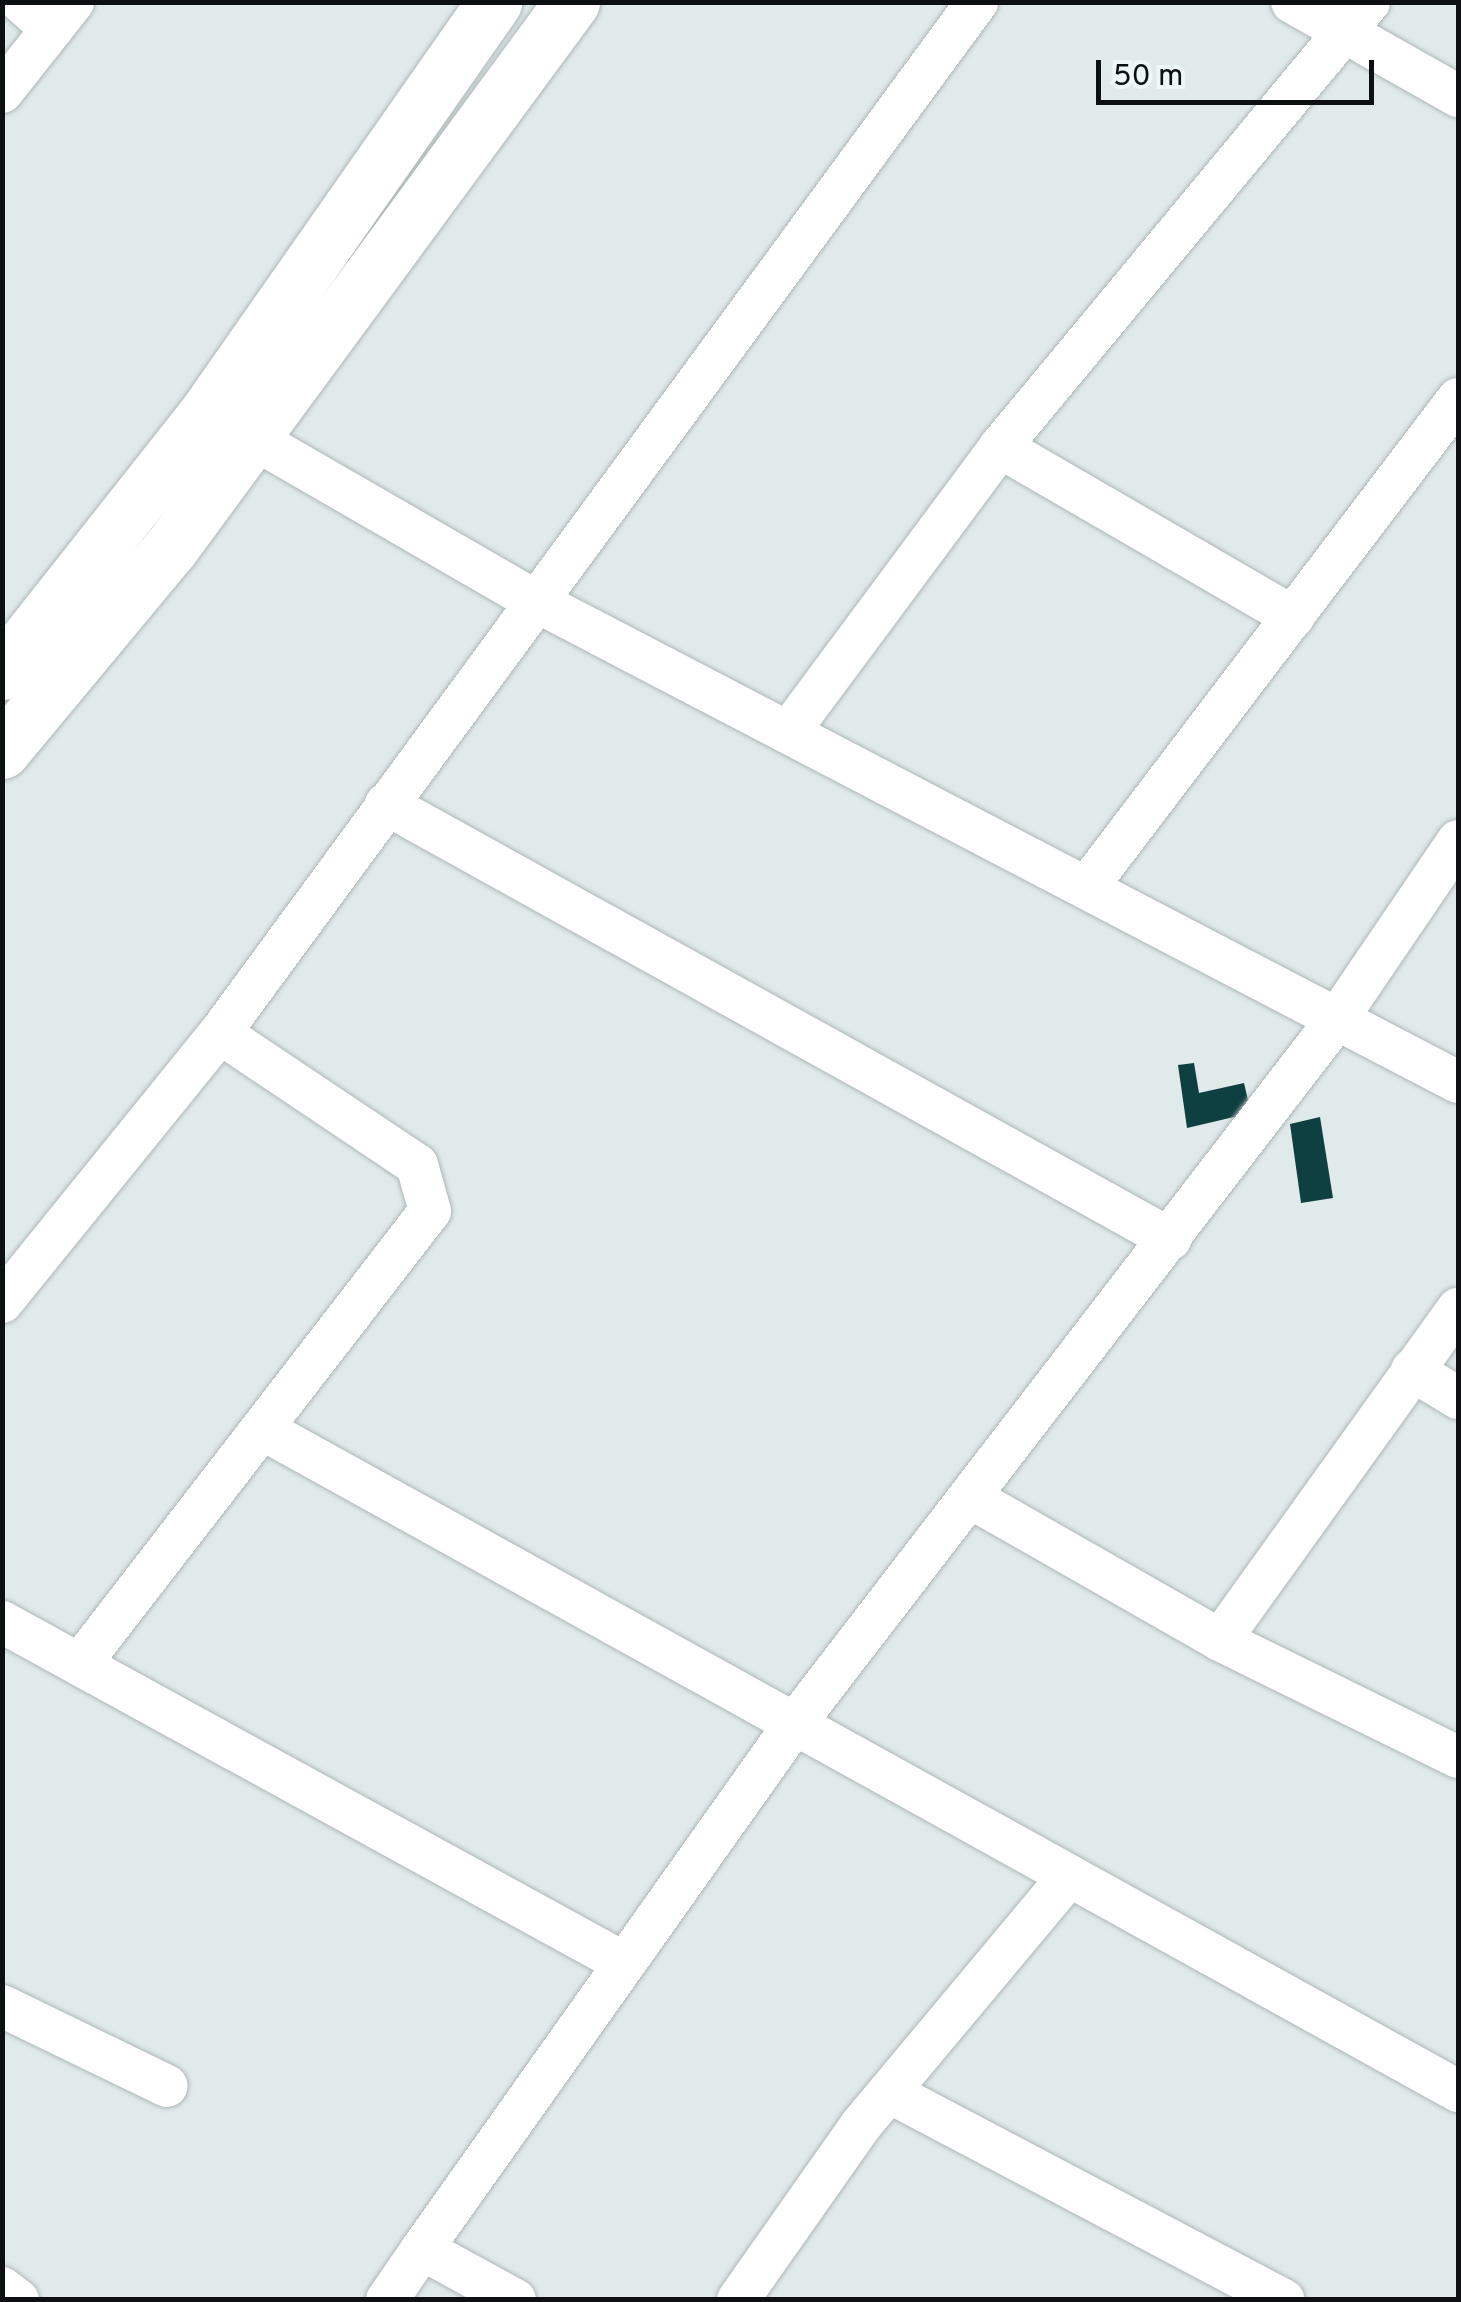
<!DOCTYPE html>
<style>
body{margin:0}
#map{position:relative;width:1461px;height:2302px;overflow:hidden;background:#e1eaea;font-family:Overpass,sans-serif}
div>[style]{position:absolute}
.building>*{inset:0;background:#0f4041}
.roads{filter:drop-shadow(0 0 2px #aeb7b7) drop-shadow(0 0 2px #aeb7b7)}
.street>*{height:42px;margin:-21px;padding:0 21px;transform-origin:21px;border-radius:21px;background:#fff}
.secondary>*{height:55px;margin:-27.5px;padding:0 27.5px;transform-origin:27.5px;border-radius:27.5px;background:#fff}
span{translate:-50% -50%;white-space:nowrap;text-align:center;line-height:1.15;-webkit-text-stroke:10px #eef7f7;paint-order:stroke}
.frame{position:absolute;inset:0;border:5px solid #0d1011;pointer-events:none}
.scale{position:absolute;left:1096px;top:60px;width:278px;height:45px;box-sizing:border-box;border:5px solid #0d1011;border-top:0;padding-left:12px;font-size:30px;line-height:35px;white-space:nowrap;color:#0d1011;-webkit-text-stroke:8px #eef7f7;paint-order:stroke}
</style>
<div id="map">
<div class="building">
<div style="clip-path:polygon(1194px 1063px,1199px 1093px,1244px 1083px,1251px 1113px,1187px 1128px,1178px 1065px)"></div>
<div style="clip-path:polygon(1320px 1117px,1333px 1198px,1301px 1203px,1290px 1124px)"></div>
</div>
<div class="roads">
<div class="street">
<div style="left:21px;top:2px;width:41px;rotate:41.1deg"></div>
<div style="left:1292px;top:2px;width:191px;rotate:29.5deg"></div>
<div style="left:2px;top:92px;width:115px;rotate:-51.7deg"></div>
<div style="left:225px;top:422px;width:354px;rotate:30deg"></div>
<div style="left:532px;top:599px;width:1044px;rotate:27.55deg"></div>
<div style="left:1000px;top:447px;width:339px;rotate:30.1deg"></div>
<div style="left:790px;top:730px;width:352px;rotate:-53.4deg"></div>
<div style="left:1000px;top:447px;width:578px;rotate:-50.33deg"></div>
<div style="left:386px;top:804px;width:897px;rotate:29.02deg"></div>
<div style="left:1087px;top:887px;width:613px;rotate:-52.76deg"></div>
<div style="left:2px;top:1302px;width:346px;rotate:-51deg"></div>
<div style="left:220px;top:1033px;width:1279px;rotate:-53.71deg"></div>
<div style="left:1412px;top:1370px;width:54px;rotate:31.3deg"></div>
<div style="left:264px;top:1430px;width:1365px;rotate:28.97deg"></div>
<div style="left:973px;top:1499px;width:284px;rotate:29.7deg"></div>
<div style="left:1220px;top:1640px;width:265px;rotate:26.2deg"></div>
<div style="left:2px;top:1622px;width:707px;rotate:28.74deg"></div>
<div style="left:1220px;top:1640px;width:408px;rotate:-54.3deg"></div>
<div style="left:80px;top:1664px;width:572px;rotate:-52.31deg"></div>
<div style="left:430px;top:1211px;width:48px;rotate:-105.8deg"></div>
<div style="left:417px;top:1165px;width:237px;rotate:-146.2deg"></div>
<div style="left:2px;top:2006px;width:183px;rotate:25.9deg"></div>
<div style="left:889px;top:2092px;width:446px;rotate:27.8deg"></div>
<div style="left:2px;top:2288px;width:20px;rotate:37deg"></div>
<div style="left:387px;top:2300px;width:62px;rotate:-55.5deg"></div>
<div style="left:515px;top:2300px;width:106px;rotate:-151.3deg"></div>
<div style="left:422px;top:2249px;width:641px;rotate:-54.65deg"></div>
<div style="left:793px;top:1726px;width:892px;rotate:-52.42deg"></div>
<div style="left:1337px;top:1019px;width:215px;rotate:-55.8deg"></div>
<div style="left:738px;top:2300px;width:214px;rotate:-54.9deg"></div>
<div style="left:861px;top:2125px;width:323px;rotate:-50.1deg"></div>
</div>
<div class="secondary">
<div style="left:2px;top:672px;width:333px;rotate:-51.7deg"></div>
<div style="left:208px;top:411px;width:499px;rotate:-55deg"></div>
<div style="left:2px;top:751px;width:263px;rotate:-50.3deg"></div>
<div style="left:170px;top:549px;width:679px;rotate:-53.69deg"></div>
</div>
</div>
<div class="frame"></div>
<div class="scale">50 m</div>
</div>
